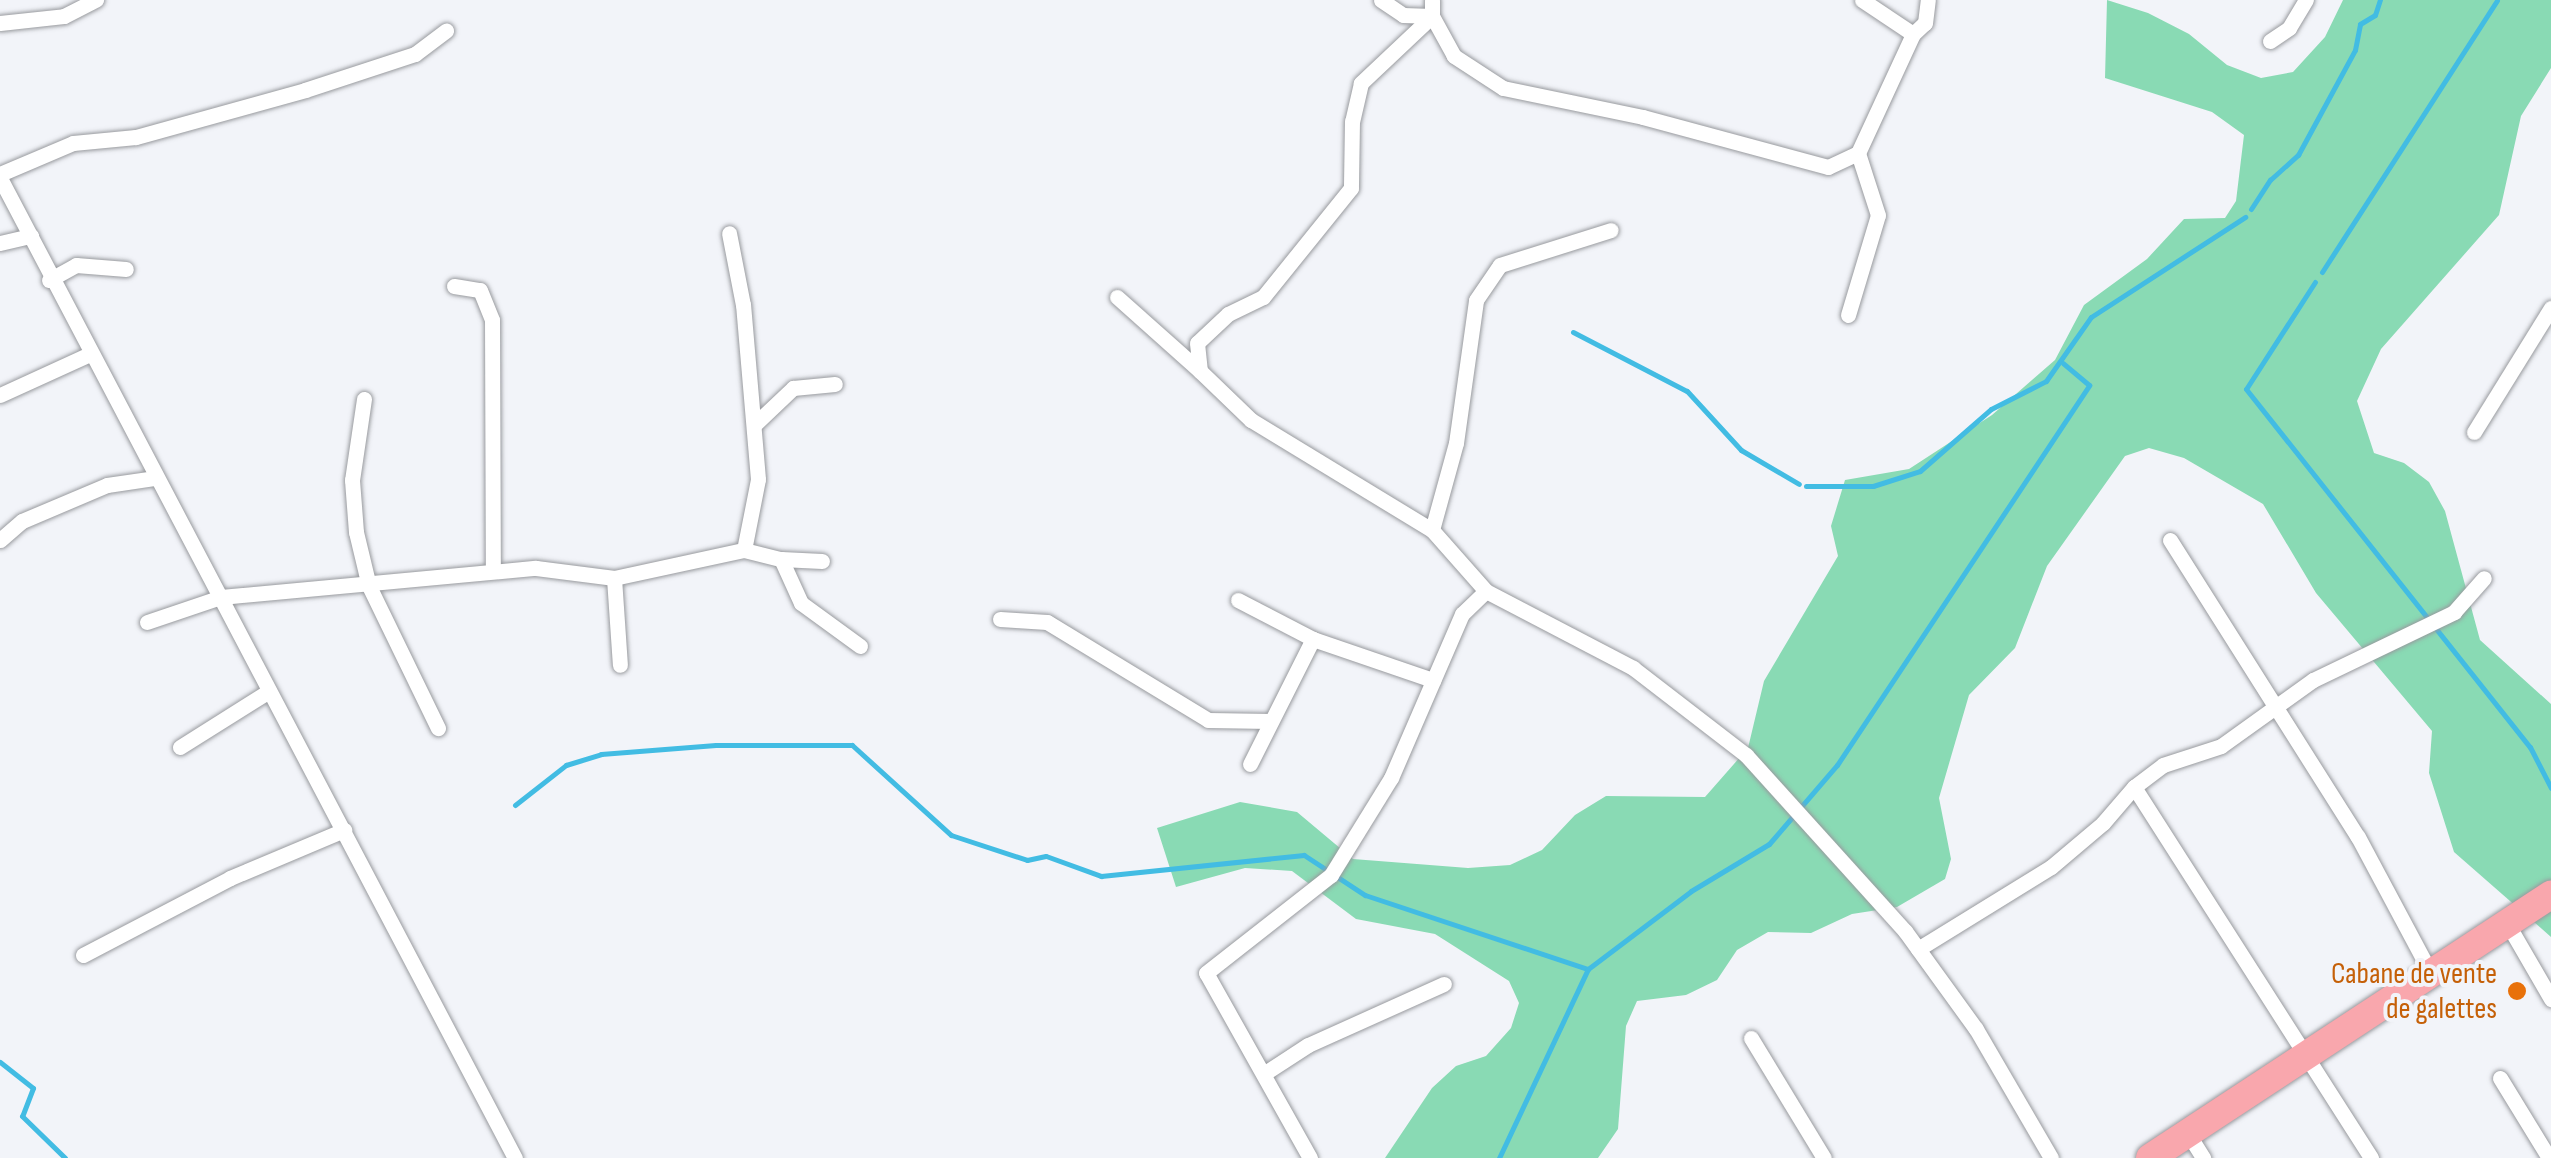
<!DOCTYPE html>
<style>
body{margin:0}
#map{position:relative;width:2551px;height:1158px;overflow:hidden;background:#f2f4f9;font-family:"Sofia Sans Condensed",sans-serif}
div>[style]{position:absolute}
.green>*{inset:0;background:#89dab4}
.stream>*{height:5px;margin:-2.5px;padding:0 2.5px;transform-origin:2.5px;border-radius:2.5px;background:#42bce3}
.roads{filter:drop-shadow(0 0 2px #989a9e) drop-shadow(0 0 2px #989a9e)}
.street>*{height:15px;margin:-7.5px;padding:0 7.5px;transform-origin:7.5px;border-radius:7.5px;background:#fff}
.highway>*{height:28px;margin:-14px;padding:0 14px;transform-origin:14px;border-radius:14px;background:#f9a7ad}
.dots>*{width:28px;height:28px;translate:-50% -50%;box-sizing:border-box;border:5px solid #f2f4f9;border-radius:50%}
span{translate:-50% -50%;white-space:nowrap;text-align:center;line-height:1.15;-webkit-text-stroke:8px #f2f4f9;paint-order:stroke}
.food-label{font-size:30px;color:#c56008}
.right{translate:-100% -50%;text-align:right}
</style>
<div id="map">
<div class="green">
<div style="clip-path:polygon(2107px 0,2148px 13px,2189px 34px,2227px 65px,2261px 78px,2293px 72px,2325px 37px,2343px 0,2551px 0,2551px 68px,2521px 116px,2499px 215px,2381px 349px,2357px 401px,2374px 453px,2404px 463px,2429px 482px,2445px 511px,2480px 640px,2551px 704px,2551px 937px,2454px 852px,2429px 773px,2432px 731px,2316px 593px,2263px 504px,2184px 458px,2149px 448px,2125px 456px,2047px 566px,2015px 648px,1969px 695px,1939px 798px,1951px 859px,1945px 879px,1897px 907px,1852px 914px,1811px 933px,1768px 932px,1737px 950px,1717px 980px,1686px 995px,1637px 1001px,1626px 1026px,1618px 1129px,1598px 1158px,1385px 1158px,1432px 1088px,1456px 1066px,1486px 1056px,1511px 1028px,1519px 1003px,1509px 981px,1435px 934px,1356px 919px,1292px 871px,1245px 868px,1176px 887px,1157px 828px,1240px 802px,1297px 812px,1353px 859px,1468px 868px,1510px 865px,1542px 850px,1575px 815px,1606px 796px,1705px 797px,1748px 748px,1764px 681px,1838px 556px,1831px 526px,1845px 480px,1909px 469px,1992px 415px,2055px 360px,2084px 305px,2147px 259px,2184px 219px,2225px 218px,2236px 201px,2244px 135px,2212px 112px,2105px 78px)"></div>
</div>
<div class="stream">
<div style="left:2251px;top:209px;width:35px;rotate:-57deg"></div>
<div style="left:2270px;top:180px;width:38px;rotate:-42deg"></div>
<div style="left:2298px;top:155px;width:119px;rotate:-61.5deg"></div>
<div style="left:2355px;top:50px;width:26px;rotate:-79deg"></div>
<div style="left:2360px;top:24px;width:17px;rotate:-31deg"></div>
<div style="left:2375px;top:15px;width:16px;rotate:-72deg"></div>
<div style="left:2322px;top:272px;width:323px;rotate:-57.2deg"></div>
<div style="left:2315px;top:282px;width:127px;rotate:122.8deg"></div>
<div style="left:2246px;top:389px;width:457px;rotate:51.6deg"></div>
<div style="left:2530px;top:747px;width:46px;rotate:62.9deg"></div>
<div style="left:1573px;top:332px;width:128px;rotate:27.4deg"></div>
<div style="left:1687px;top:391px;width:80px;rotate:47.5deg"></div>
<div style="left:1741px;top:450px;width:67px;rotate:30.4deg"></div>
<div style="left:1806px;top:486px;width:67px"></div>
<div style="left:1873px;top:486px;width:49px;rotate:-17.7deg"></div>
<div style="left:1920px;top:471px;width:94px;rotate:-41.1deg"></div>
<div style="left:1991px;top:409px;width:62px;rotate:-27deg"></div>
<div style="left:2046px;top:381px;width:78px;rotate:-54.9deg"></div>
<div style="left:2091px;top:317px;width:184px;rotate:-33deg"></div>
<div style="left:515px;top:805px;width:65px;rotate:-38.1deg"></div>
<div style="left:566px;top:765px;width:37px;rotate:-17deg"></div>
<div style="left:601px;top:754px;width:115px;rotate:-4.5deg"></div>
<div style="left:716px;top:745px;width:136px"></div>
<div style="left:852px;top:745px;width:134px;rotate:42.3deg"></div>
<div style="left:951px;top:835px;width:80px;rotate:18.2deg"></div>
<div style="left:1027px;top:860px;width:19px;rotate:-12deg"></div>
<div style="left:1046px;top:856px;width:59px;rotate:20deg"></div>
<div style="left:1101px;top:876px;width:204px;rotate:-5.9deg"></div>
<div style="left:1304px;top:855px;width:73px;rotate:33.3deg"></div>
<div style="left:1365px;top:895px;width:235px;rotate:18.4deg"></div>
<div style="left:0;top:1062px;width:42px;rotate:38.2deg"></div>
<div style="left:33px;top:1088px;width:30px;rotate:111deg"></div>
<div style="left:22px;top:1116px;width:60px;rotate:44.3deg"></div>
<div style="left:1499px;top:1158px;width:209px;rotate:-64.8deg"></div>
<div style="left:1588px;top:969px;width:129px;rotate:-37.1deg"></div>
<div style="left:1691px;top:891px;width:91px;rotate:-31.1deg"></div>
<div style="left:1769px;top:844px;width:104px;rotate:-49.3deg"></div>
<div style="left:1837px;top:765px;width:456px;rotate:-56.4deg"></div>
<div style="left:2089px;top:385px;width:34px;rotate:-140deg"></div>
</div>
<div class="roads">
<div class="street">
<div style="left:1381px;top:0;width:27px;rotate:34deg"></div>
<div style="left:1403px;top:15px;width:29px;rotate:2deg"></div>
<div style="left:1432px;top:16px;width:16px;rotate:-90deg"></div>
<div style="left:1862px;top:0;width:61px;rotate:33.7deg"></div>
<div style="left:0;top:23px;width:64px;rotate:-6.2deg"></div>
<div style="left:64px;top:16px;width:36px;rotate:-27deg"></div>
<div style="left:2270px;top:41px;width:23px;rotate:-34deg"></div>
<div style="left:2289px;top:28px;width:33px;rotate:-59deg"></div>
<div style="left:1858px;top:153px;width:33px;rotate:155deg"></div>
<div style="left:1828px;top:167px;width:192px;rotate:-164.9deg"></div>
<div style="left:1643px;top:117px;width:143px;rotate:-168.3deg"></div>
<div style="left:1503px;top:88px;width:59px;rotate:-146.9deg"></div>
<div style="left:1454px;top:56px;width:46px;rotate:-118.8deg"></div>
<div style="left:1432px;top:16px;width:98px;rotate:136.7deg"></div>
<div style="left:1361px;top:83px;width:39px;rotate:103deg"></div>
<div style="left:1352px;top:121px;width:67px;rotate:90.9deg"></div>
<div style="left:1351px;top:188px;width:140px;rotate:128.9deg"></div>
<div style="left:1263px;top:297px;width:39px;rotate:154deg"></div>
<div style="left:1228px;top:314px;width:42px;rotate:136.9deg"></div>
<div style="left:1197px;top:343px;width:28px;rotate:84deg"></div>
<div style="left:1200px;top:371px;width:71px;rotate:43.9deg"></div>
<div style="left:1251px;top:420px;width:212px;rotate:31.3deg"></div>
<div style="left:1432px;top:530px;width:81px;rotate:48.5deg"></div>
<div style="left:1486px;top:591px;width:166px;rotate:27.6deg"></div>
<div style="left:1633px;top:668px;width:143px;rotate:37.6deg"></div>
<div style="left:1746px;top:755px;width:237px;rotate:47.9deg"></div>
<div style="left:1905px;top:931px;width:121px;rotate:54.1deg"></div>
<div style="left:1976px;top:1029px;width:149px;rotate:59.8deg"></div>
<div style="left:0;top:174px;width:79px;rotate:-23deg"></div>
<div style="left:73px;top:143px;width:63px;rotate:-5.4deg"></div>
<div style="left:136px;top:137px;width:175px;rotate:-15.5deg"></div>
<div style="left:305px;top:90px;width:116px;rotate:-18.1deg"></div>
<div style="left:415px;top:54px;width:39px;rotate:-37deg"></div>
<div style="left:0;top:178px;width:1107px;rotate:62.28deg"></div>
<div style="left:0;top:243px;width:32px;rotate:-13deg"></div>
<div style="left:49px;top:280px;width:31px;rotate:-29deg"></div>
<div style="left:76px;top:265px;width:50px;rotate:4.6deg"></div>
<div style="left:454px;top:286px;width:26px;rotate:9deg"></div>
<div style="left:480px;top:290px;width:32px;rotate:68deg"></div>
<div style="left:492px;top:320px;width:251px;rotate:89.8deg"></div>
<div style="left:1117px;top:297px;width:111px;rotate:41.7deg"></div>
<div style="left:1848px;top:315px;width:104px;rotate:-73.3deg"></div>
<div style="left:1878px;top:215px;width:65px;rotate:-107.9deg"></div>
<div style="left:1858px;top:153px;width:131px;rotate:-65.2deg"></div>
<div style="left:1913px;top:34px;width:16px;rotate:-43deg"></div>
<div style="left:1925px;top:23px;width:23px;rotate:-83deg"></div>
<div style="left:0;top:395px;width:99px;rotate:-24.5deg"></div>
<div style="left:364px;top:399px;width:82px;rotate:98.4deg"></div>
<div style="left:352px;top:480px;width:52px;rotate:85.6deg"></div>
<div style="left:356px;top:532px;width:56px;rotate:76.5deg"></div>
<div style="left:369px;top:586px;width:158px;rotate:64.1deg"></div>
<div style="left:754px;top:425px;width:54px;rotate:-43.5deg"></div>
<div style="left:793px;top:388px;width:42px;rotate:-5.4deg"></div>
<div style="left:2474px;top:432px;width:146px;rotate:-58.2deg"></div>
<div style="left:1432px;top:530px;width:90px;rotate:-74.6deg"></div>
<div style="left:1456px;top:443px;width:144px;rotate:-82deg"></div>
<div style="left:1476px;top:300px;width:42px;rotate:-55.6deg"></div>
<div style="left:1500px;top:265px;width:116px;rotate:-17.5deg"></div>
<div style="left:0;top:540px;width:29px;rotate:-41deg"></div>
<div style="left:22px;top:521px;width:92px;rotate:-23deg"></div>
<div style="left:107px;top:485px;width:49px;rotate:-8.3deg"></div>
<div style="left:2170px;top:540px;width:352px;rotate:57.7deg"></div>
<div style="left:2358px;top:837px;width:151px;rotate:61.9deg"></div>
<div style="left:744px;top:550px;width:38px;rotate:14deg"></div>
<div style="left:781px;top:559px;width:48px;rotate:65.6deg"></div>
<div style="left:801px;top:603px;width:73px;rotate:36.1deg"></div>
<div style="left:781px;top:559px;width:41px;rotate:2.8deg"></div>
<div style="left:614px;top:578px;width:87px;rotate:86.1deg"></div>
<div style="left:1238px;top:600px;width:85px;rotate:27.5deg"></div>
<div style="left:1000px;top:619px;width:47px;rotate:3.7deg"></div>
<div style="left:1047px;top:622px;width:188px;rotate:31.3deg"></div>
<div style="left:1208px;top:720px;width:63px;rotate:0.9deg"></div>
<div style="left:147px;top:622px;width:78px;rotate:-18.7deg"></div>
<div style="left:221px;top:597px;width:316px;rotate:-5.3deg"></div>
<div style="left:536px;top:568px;width:79px;rotate:7.3deg"></div>
<div style="left:614px;top:578px;width:133px;rotate:-12.2deg"></div>
<div style="left:744px;top:550px;width:72px;rotate:-78.8deg"></div>
<div style="left:758px;top:479px;width:175px;rotate:-94.9deg"></div>
<div style="left:743px;top:305px;width:73px;rotate:-101deg"></div>
<div style="left:180px;top:747px;width:105px;rotate:-32.2deg"></div>
<div style="left:1250px;top:764px;width:140px;rotate:-63.3deg"></div>
<div style="left:1313px;top:639px;width:127px;rotate:18.9deg"></div>
<div style="left:2134px;top:787px;width:36px;rotate:-37deg"></div>
<div style="left:2163px;top:765px;width:61px;rotate:-18.1deg"></div>
<div style="left:2221px;top:746px;width:113px;rotate:-35.7deg"></div>
<div style="left:2313px;top:680px;width:157px;rotate:-25.7deg"></div>
<div style="left:2454px;top:612px;width:45px;rotate:-48.6deg"></div>
<div style="left:2507px;top:923px;width:88px;rotate:59.9deg"></div>
<div style="left:1918px;top:949px;width:156px;rotate:-31.7deg"></div>
<div style="left:2051px;top:867px;width:68px;rotate:-40.2deg"></div>
<div style="left:2103px;top:823px;width:48px;rotate:-49.3deg"></div>
<div style="left:2134px;top:787px;width:440px;rotate:57.4deg"></div>
<div style="left:83px;top:955px;width:166px;rotate:-27.6deg"></div>
<div style="left:230px;top:878px;width:124px;rotate:-22.8deg"></div>
<div style="left:1751px;top:1038px;width:140px;rotate:58.7deg"></div>
<div style="left:1265px;top:1073px;width:51px;rotate:-33.1deg"></div>
<div style="left:1308px;top:1045px;width:149px;rotate:-24.2deg"></div>
<div style="left:2500px;top:1078px;width:94px;rotate:58.5deg"></div>
<div style="left:2187px;top:1132px;width:31px;rotate:58deg"></div>
<div style="left:1310px;top:1158px;width:212px;rotate:-119.3deg"></div>
<div style="left:1206px;top:973px;width:159px;rotate:-38.1deg"></div>
<div style="left:1331px;top:875px;width:114px;rotate:-58.3deg"></div>
<div style="left:1391px;top:778px;width:179px;rotate:-66.6deg"></div>
<div style="left:1462px;top:614px;width:33px;rotate:-44deg"></div>
</div>
<div class="highway">
<div style="left:2150px;top:1158px;width:480px;rotate:-33.3deg"></div>
</div>
</div>
<div class="dots">
<div style="left:2517px;top:991px;background:#e8710a"></div>
</div>
<div class="food-label">
<span class="right" style="left:2497px;top:991px">Cabane de vente<br>de galettes</span>
</div>
</div>
